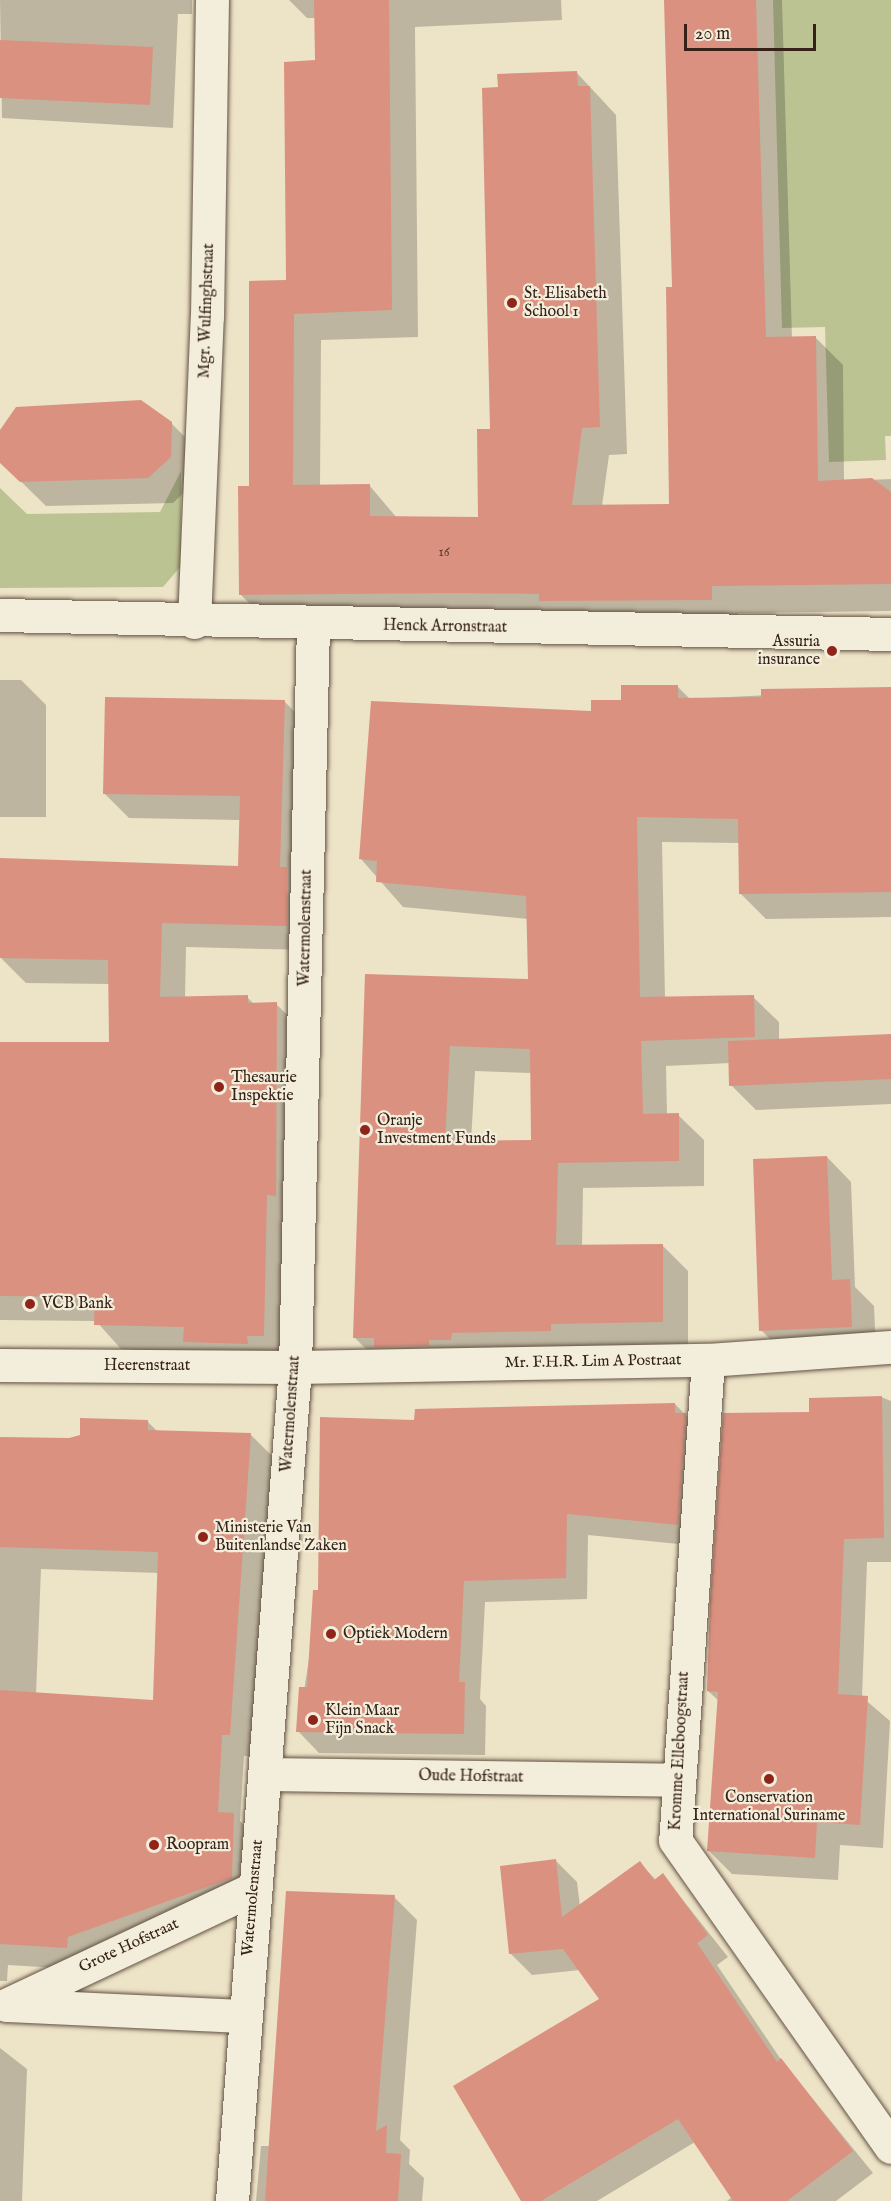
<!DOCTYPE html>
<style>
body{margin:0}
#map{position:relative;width:891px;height:2201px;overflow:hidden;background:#ede3c7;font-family:"IM FELL English",serif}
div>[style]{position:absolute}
.green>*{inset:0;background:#bcc393}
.shadow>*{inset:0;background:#0003}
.building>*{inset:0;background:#db9180}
.roads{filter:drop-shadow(0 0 2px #635243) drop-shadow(0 0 2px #635243)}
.minor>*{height:33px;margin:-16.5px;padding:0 16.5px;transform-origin:16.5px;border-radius:16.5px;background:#f3eddb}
.secondary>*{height:33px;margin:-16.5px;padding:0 16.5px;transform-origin:16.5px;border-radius:16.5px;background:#f3eddb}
.dots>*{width:16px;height:16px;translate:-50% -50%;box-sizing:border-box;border:3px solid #f3eddb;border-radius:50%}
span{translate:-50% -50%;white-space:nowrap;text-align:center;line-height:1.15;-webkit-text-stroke:4.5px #f3eddb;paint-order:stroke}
.number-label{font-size:14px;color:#5e3d31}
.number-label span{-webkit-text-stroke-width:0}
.poi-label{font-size:16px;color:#352117}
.left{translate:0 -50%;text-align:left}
.right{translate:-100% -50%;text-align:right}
.street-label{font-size:16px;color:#352117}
.scale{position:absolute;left:684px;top:24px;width:132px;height:27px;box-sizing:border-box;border:3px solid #352117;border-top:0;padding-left:8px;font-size:18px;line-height:21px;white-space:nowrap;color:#352117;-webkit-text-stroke:4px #f3eddb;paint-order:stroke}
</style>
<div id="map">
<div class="green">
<div style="clip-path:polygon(773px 0,891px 0,891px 436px,885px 436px,886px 460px,829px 462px,825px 327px,782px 328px)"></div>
<div style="clip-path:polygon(181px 471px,181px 566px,163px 587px,0 588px,0 488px,27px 514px,160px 512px)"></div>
</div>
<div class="shadow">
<div style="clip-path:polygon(0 0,192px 0,192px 14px,178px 14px,173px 128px,2px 118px)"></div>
<div style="clip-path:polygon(289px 0,561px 0,562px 20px,415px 27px,418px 337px,321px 340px,320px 486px,369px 485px,397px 518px,480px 519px,492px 430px,499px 88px,577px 73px,616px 115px,627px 454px,609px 455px,602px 506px,671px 505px,673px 288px,666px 0,782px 0,792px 338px,816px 338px,843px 365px,844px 481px,891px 479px,891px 611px,738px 613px,738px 627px,268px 622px,241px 595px,251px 487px,288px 281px,316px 62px,316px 18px,307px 18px)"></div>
<div style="clip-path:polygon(171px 423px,196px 448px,195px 482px,173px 503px,46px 506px,0 461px,0 433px)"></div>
<div style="clip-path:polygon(0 680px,21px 680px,46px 705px,46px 817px,0 817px)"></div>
<div style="clip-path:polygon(evenodd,678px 687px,690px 699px,891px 689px,891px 917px,766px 919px,740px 893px,740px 843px,662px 842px,665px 998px,753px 997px,779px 1022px,779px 1040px,891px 1035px,891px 1104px,756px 1110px,731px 1085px,730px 1063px,666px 1066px,667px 1115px,678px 1115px,704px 1140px,704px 1186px,583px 1188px,582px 1246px,662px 1245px,688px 1271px,688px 1347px,380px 1363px,355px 1338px,366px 976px,530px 981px,528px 919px,403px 907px,361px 859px,593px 712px,678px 687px,475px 1071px,531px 1073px,533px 1141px,471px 1142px,475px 1071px)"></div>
<div style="clip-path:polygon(284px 701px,309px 726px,311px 950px,186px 947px,185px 998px,247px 997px,254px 1004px,276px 1004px,301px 1028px,288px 1360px,121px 1349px,96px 1321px,0 1320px,0 1095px,110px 1044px,110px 984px,26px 983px,1px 958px,239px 868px,240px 820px,129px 818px,104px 793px)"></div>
<div style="clip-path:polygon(827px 1157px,851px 1182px,855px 1287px,874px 1306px,876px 1351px,786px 1355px,761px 1330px)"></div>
<div style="clip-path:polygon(881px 1397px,891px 1401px,891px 1562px,867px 1562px,862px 1697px,890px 1721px,883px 1848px,840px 1845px,838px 1880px,732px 1874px,708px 1850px,719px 1701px,708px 1691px,811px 1414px)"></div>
<div style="clip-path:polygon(675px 1404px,706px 1436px,699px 1546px,588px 1535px,587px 1599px,485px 1602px,480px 1699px,486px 1706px,485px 1755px,319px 1753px,298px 1731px,319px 1592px,416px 1422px)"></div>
<div style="clip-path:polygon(evenodd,148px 1422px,157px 1431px,251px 1435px,273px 1457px,251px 1756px,244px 1756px,240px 1821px,255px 1836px,254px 1899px,89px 1970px,8px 1965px,7px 1981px,0 1981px,0 1438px,70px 1440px,148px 1422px,41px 1569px,159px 1573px,154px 1701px,36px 1694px,41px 1569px)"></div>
<div style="clip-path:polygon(556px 1861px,577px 1882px,580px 1907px,640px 1863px,656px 1880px,663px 1875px,728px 1957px,717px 1965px,782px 2061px,873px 2173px,836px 2201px,727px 2201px,732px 2197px,695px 2142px,597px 2201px,523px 2201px,602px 1999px,580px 1970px,532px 1975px,510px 1953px)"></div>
<div style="clip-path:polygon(394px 1897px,417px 1920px,400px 2140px,410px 2150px,409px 2164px,424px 2178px,422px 2201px,256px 2201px,261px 2146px,269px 2146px)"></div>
<div style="clip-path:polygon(0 2048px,27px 2069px,22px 2201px,0 2201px)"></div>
</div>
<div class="building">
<div style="clip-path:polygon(314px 0,389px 0,392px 310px,294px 314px,293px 485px,370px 484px,370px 516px,478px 517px,477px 429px,490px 429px,482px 88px,498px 87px,497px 74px,577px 71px,578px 86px,590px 86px,600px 427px,582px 428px,572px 505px,669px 504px,666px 287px,672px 287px,664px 0,756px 0,766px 337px,816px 336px,818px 481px,872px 478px,891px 492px,891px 584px,712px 586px,712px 600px,539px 601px,539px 594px,457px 593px,239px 595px,238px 486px,249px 486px,249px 281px,286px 280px,284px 62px,315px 60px)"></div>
<div style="clip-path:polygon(0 40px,153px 47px,150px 105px,0 98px)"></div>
<div style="clip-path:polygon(141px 400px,172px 422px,171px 457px,148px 478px,20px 482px,0 463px,0 430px,16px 407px)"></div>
<div style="clip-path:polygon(evenodd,621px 685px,678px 685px,678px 698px,761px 697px,761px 689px,891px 687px,891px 892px,739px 894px,738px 819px,637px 817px,640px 997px,754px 995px,755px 1037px,641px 1041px,643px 1114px,679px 1113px,679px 1161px,558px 1163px,556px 1245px,663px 1244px,663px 1322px,551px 1324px,551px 1331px,452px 1333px,451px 1340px,429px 1340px,429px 1346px,374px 1347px,374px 1338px,353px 1338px,365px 974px,528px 979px,526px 896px,376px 882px,377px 861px,359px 859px,371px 701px,591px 711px,591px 700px,621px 700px,621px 685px,450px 1046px,530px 1049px,531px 1140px,445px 1141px,450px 1046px)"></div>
<div style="clip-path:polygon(105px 697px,285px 700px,280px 867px,287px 867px,287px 926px,162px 923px,160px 997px,248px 995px,248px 1003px,277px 1002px,276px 1196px,267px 1195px,264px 1336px,247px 1336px,248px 1344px,183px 1342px,184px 1327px,94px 1325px,95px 1297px,0 1296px,0 1042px,109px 1042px,108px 960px,0 958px,0 858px,238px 866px,240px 796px,103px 794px)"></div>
<div style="clip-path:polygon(891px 1034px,891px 1079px,729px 1086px,728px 1041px)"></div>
<div style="clip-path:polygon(827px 1156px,832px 1280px,850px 1279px,852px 1327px,759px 1331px,753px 1159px)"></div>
<div style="clip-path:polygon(882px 1396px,884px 1538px,844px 1539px,838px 1694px,868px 1696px,860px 1825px,817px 1822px,815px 1858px,707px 1851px,718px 1692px,707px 1691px,710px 1602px,723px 1413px,809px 1412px,809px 1398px)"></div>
<div style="clip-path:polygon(675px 1403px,675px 1413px,686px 1413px,678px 1525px,567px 1514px,566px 1578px,464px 1581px,459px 1682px,465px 1682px,464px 1734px,296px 1732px,299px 1687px,307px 1687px,313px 1590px,318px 1590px,320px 1417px,414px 1420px,415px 1409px)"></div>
<div style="clip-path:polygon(80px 1418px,148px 1420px,148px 1430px,251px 1433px,230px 1735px,222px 1735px,218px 1812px,234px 1813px,232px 1878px,68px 1937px,67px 1948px,0 1944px,0 1690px,153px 1700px,158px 1552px,0 1547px,0 1437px,69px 1438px,80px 1435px)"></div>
<div style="clip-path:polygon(556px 1859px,562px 1917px,640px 1861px,654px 1880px,663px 1873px,708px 1935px,697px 1943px,777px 2062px,781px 2058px,853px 2151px,787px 2201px,733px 2201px,678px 2119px,541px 2201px,521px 2201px,453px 2086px,599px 1999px,563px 1949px,509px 1954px,500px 1866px)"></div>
<div style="clip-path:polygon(286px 1891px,395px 1895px,376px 2131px,387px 2125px,386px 2153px,401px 2154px,398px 2201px,265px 2201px)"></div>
</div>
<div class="roads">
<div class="minor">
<div style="left:194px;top:622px;width:305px;rotate:-87.6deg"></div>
<div style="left:207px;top:317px;width:317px;rotate:-89.1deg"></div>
<div style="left:708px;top:1360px;width:481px;rotate:93.9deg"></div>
<div style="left:675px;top:1840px;width:375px;rotate:54.9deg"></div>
<div style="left:0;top:1365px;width:295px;rotate:0.4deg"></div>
<div style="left:295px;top:1367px;width:413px;rotate:-1deg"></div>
<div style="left:708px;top:1360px;width:183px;rotate:-4.1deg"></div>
<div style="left:265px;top:1774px;width:413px;rotate:0.8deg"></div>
<div style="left:6px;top:2005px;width:273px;rotate:-25.2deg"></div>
<div style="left:8px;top:2005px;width:234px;rotate:2.7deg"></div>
</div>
<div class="secondary">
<div style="left:0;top:615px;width:891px;rotate:1.22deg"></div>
<div style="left:232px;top:2201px;width:836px;rotate:-85.68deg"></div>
<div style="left:295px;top:1367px;width:742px;rotate:-88.61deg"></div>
</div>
</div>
<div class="dots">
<div style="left:512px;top:303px;background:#8f2418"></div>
<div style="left:832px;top:651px;background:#8f2418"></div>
<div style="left:219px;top:1087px;background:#8f2418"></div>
<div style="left:365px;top:1130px;background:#8f2418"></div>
<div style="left:30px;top:1304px;background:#8f2418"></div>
<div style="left:203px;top:1537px;background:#8f2418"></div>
<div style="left:331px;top:1634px;background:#8f2418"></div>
<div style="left:313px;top:1720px;background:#8f2418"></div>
<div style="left:769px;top:1779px;background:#8f2418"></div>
<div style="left:154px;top:1845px;background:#8f2418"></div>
</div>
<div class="number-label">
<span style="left:444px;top:552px">16</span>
</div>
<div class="poi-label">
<span class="left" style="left:524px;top:303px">St. Elisabeth<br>School 1</span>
<span class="right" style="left:820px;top:651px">Assuria<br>insurance</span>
<span class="left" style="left:231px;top:1087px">Thesaurie<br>Inspektie</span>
<span class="left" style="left:377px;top:1130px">Oranje<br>Investment Funds</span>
<span class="left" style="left:42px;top:1304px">VCB Bank</span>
<span class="left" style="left:215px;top:1537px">Ministerie Van<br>Buitenlandse Zaken</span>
<span class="left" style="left:343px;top:1634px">Optiek Modern</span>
<span class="left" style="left:325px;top:1720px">Klein Maar<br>Fijn Snack</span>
<span style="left:769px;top:1807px">Conservation<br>International Suriname</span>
<span class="left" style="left:166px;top:1845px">Roopram</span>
</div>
<div class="street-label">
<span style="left:207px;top:311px;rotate:-88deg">Mgr. Wulfinghstraat</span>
<span style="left:445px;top:627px;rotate:1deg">Henck Arronstraat</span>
<span style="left:306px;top:928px;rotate:-89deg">Watermolenstraat</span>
<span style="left:593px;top:1362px;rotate:-1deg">Mr. F.H.R. Lim A Postraat</span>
<span style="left:147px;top:1366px">Heerenstraat</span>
<span style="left:291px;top:1414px;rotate:-86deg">Watermolenstraat</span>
<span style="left:680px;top:1751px;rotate:-87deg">Kromme Elleboogstraat</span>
<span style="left:471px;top:1777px;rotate:1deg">Oude Hofstraat</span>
<span style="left:253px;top:1898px;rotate:-85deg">Watermolenstraat</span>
<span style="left:129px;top:1946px;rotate:-25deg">Grote Hofstraat</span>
</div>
<div class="scale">20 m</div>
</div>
